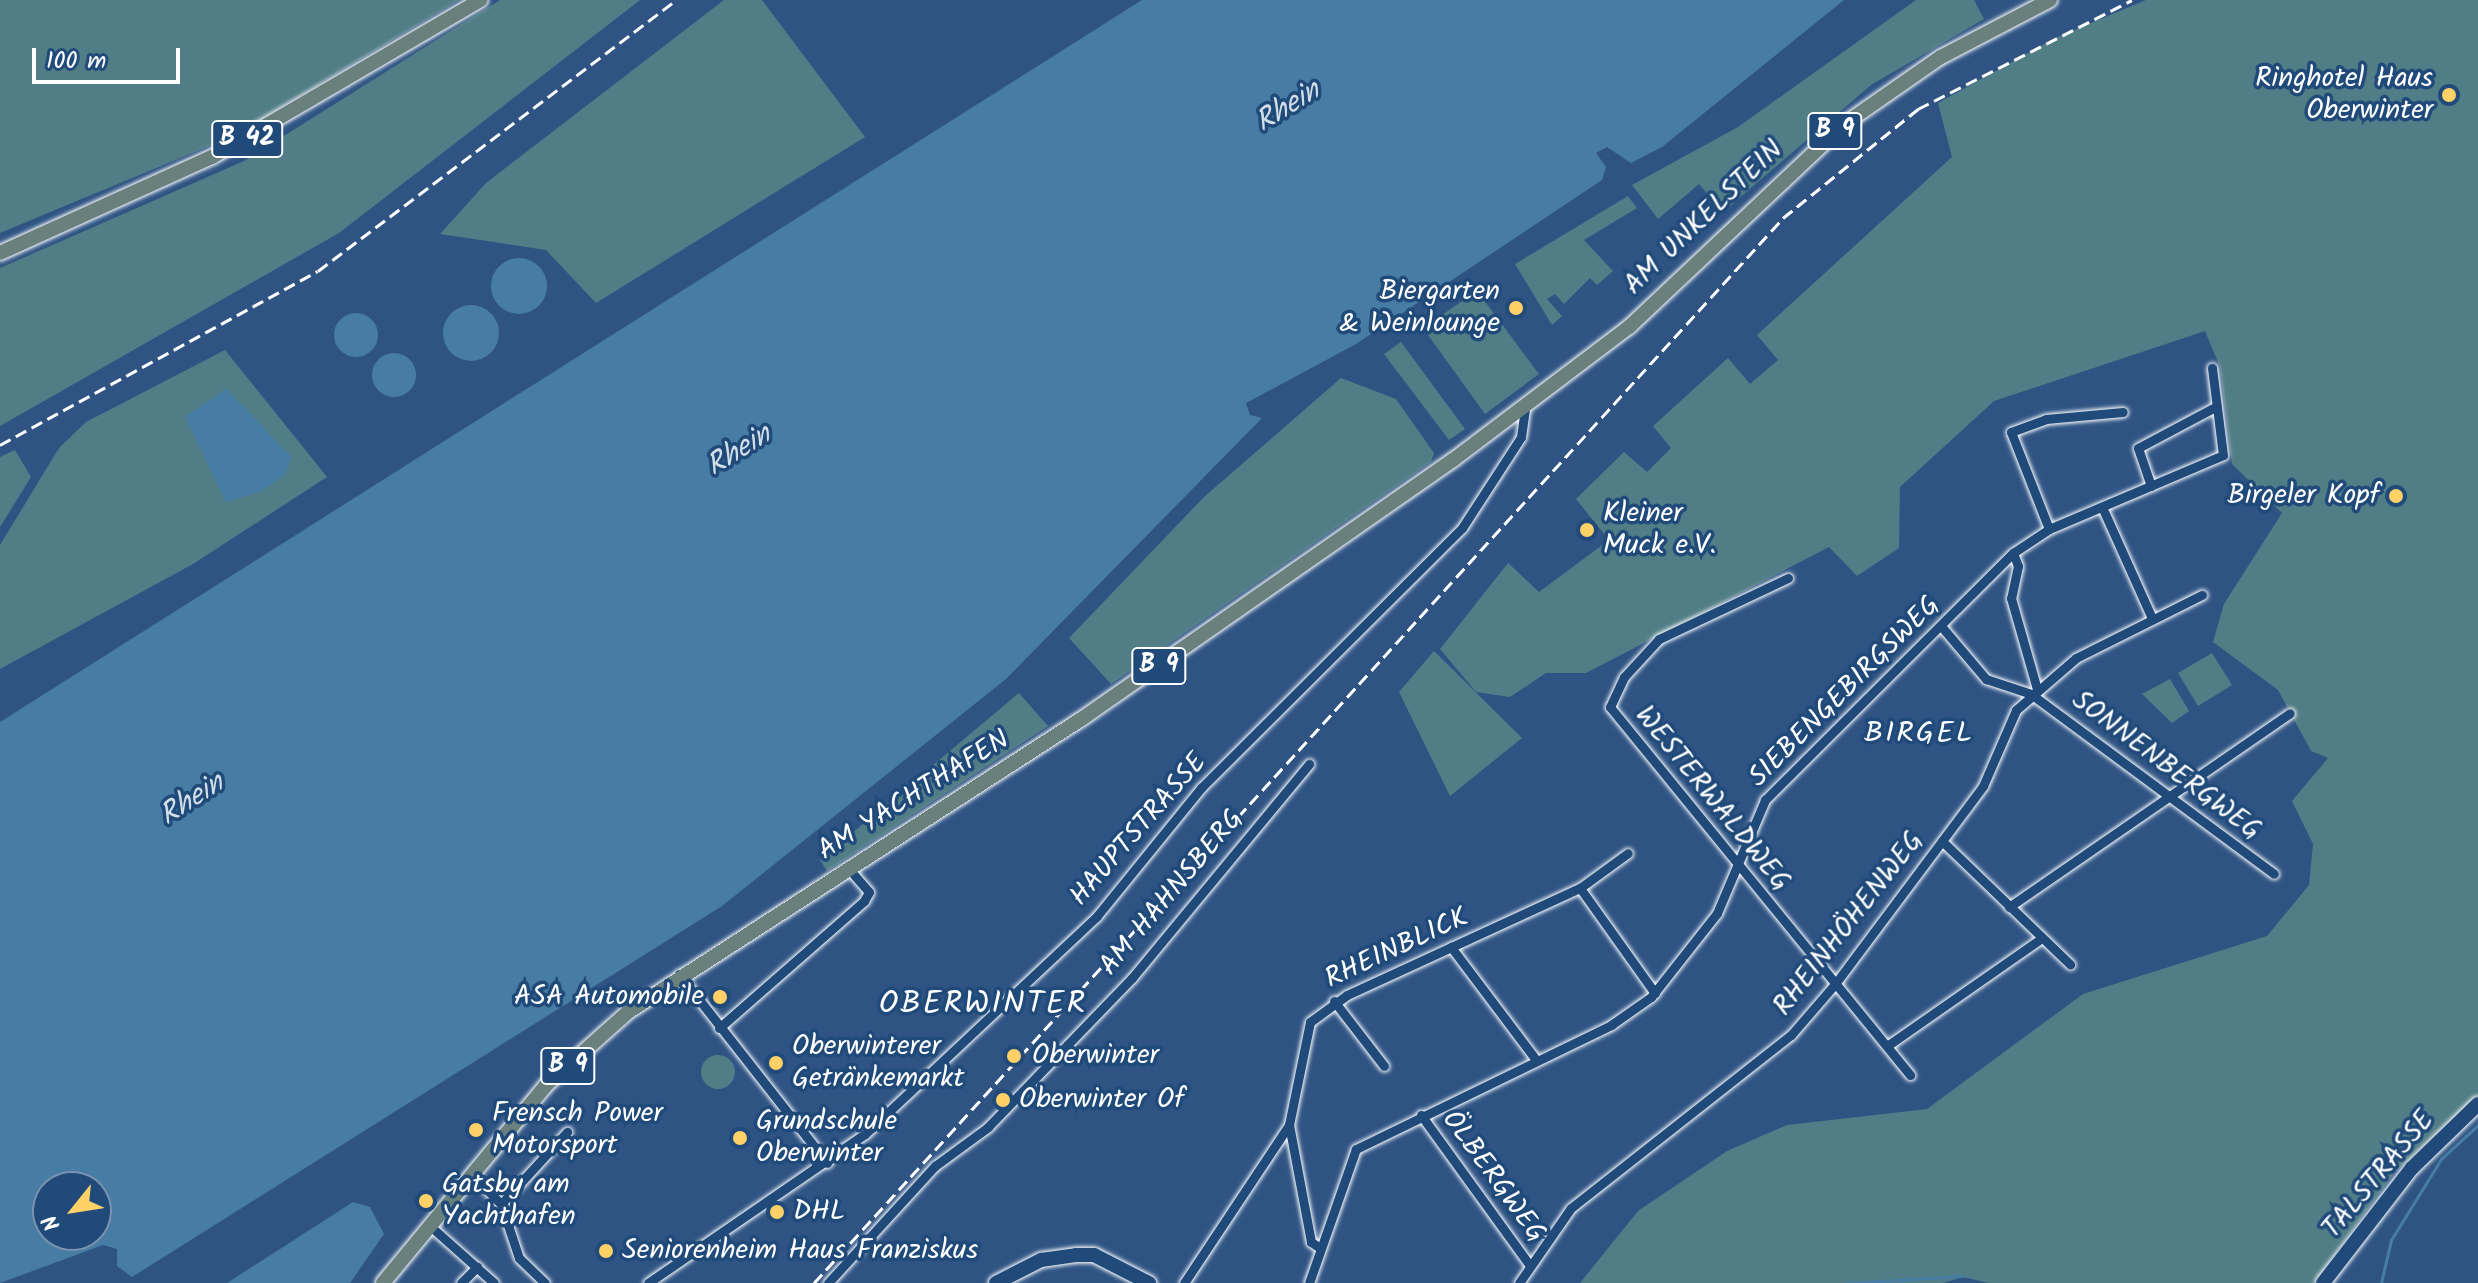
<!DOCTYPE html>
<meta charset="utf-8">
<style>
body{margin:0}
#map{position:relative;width:2478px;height:1283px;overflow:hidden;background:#2f5484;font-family:Kalam,sans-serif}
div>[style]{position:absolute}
.green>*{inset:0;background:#517d86}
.round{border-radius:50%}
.water>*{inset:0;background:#477da4}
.stream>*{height:3px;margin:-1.5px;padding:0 1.5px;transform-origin:1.5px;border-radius:1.5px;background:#477da4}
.roads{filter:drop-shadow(0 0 2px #fff) drop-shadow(0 0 2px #fff)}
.street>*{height:9px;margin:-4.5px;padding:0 4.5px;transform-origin:4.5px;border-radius:4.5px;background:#1f4a7a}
.secondary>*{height:14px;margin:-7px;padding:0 7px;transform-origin:7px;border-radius:7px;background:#1f4a7a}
.primary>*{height:14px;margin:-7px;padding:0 7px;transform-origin:7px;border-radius:7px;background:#6a807c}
.rail>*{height:3px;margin-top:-1.5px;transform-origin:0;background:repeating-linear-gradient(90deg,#fff 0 12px,transparent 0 18px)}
.dots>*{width:22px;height:22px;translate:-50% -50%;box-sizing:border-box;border:4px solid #1f4a7a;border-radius:50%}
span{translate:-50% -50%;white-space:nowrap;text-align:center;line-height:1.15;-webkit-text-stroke:7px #1f4a7a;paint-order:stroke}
.shield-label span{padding:2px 6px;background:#1f4a7a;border:2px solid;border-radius:6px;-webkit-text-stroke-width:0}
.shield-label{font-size:26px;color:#fff;font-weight:700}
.poi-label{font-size:28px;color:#fff}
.right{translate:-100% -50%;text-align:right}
.left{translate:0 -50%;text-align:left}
.street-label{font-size:28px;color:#fff}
.water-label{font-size:30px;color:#d1dee8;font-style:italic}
.neighbourhood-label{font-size:30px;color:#fff;letter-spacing:2px}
.quarter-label{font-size:32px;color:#fff;letter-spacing:2px}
.north{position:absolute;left:32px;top:1171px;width:80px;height:80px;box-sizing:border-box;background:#1f4a7a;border:2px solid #7992af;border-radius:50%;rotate:240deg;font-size:22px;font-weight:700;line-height:32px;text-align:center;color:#fff}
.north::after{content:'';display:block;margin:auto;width:28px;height:36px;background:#ffd166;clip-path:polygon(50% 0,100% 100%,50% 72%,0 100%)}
.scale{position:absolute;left:32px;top:48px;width:148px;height:36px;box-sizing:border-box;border:4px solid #fff;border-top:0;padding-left:10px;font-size:24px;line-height:28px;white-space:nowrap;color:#fff;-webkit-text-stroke:6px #1f4a7a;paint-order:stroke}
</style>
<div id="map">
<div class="green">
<div style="clip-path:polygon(0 0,459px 0,233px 136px,0 233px)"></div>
<div style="clip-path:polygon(500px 0,640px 0,339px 233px,0 426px,0 268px,244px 161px)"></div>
<div style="clip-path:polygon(724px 0,762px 0,865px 137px,596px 303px,546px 250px,440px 234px,486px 183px)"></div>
<div style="clip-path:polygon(1916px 0,1974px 0,1984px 19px,1871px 85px,1723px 212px,1699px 184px,1658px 219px,1632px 185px,1738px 127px)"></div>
<div style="clip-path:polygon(2146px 0,2478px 0,2478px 1095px,2394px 1173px,2314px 1283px,1989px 1283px,1963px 1277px,1943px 1283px,1580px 1283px,1638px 1211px,1727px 1151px,1787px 1125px,1927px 1109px,2083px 994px,2267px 936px,2309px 885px,2313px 844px,2292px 801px,2328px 758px,2311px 751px,2278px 690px,2213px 642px,2224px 604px,2282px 513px,2232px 464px,2220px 367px,2205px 331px,1994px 401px,1900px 487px,1899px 548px,1857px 576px,1829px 547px,1586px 673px,1546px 673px,1510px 697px,1476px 692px,1440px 649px,1508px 563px,1539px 592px,1609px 540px,1576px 499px,1624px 452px,1647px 472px,1671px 448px,1653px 426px,1728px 358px,1750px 384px,1778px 360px,1757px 335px,1952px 157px,1938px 103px,2055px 38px)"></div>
<div style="clip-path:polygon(1628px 196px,1637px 208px,1584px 240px,1613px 271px,1597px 285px,1590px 278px,1564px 304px,1555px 294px,1547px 299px,1562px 316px,1552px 325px,1515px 264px)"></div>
<div style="clip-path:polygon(1477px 291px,1539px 374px,1485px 414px,1423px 328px)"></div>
<div style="clip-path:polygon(1401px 342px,1465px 429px,1449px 440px,1384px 354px)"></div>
<div style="clip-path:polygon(225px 350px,327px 477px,193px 564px,0 669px,0 545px,59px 448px,86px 422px)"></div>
<div style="clip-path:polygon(1341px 378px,1396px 399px,1434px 453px,1431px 462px,1111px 684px,1069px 638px,1204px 497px)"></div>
<div style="clip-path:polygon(15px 450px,31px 477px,0 527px,0 457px)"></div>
<div style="clip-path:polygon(1434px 651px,1522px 738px,1450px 796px,1399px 692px)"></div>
<div style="clip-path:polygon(2212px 653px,2232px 685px,2198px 706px,2178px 673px)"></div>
<div style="clip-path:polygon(2170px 679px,2189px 711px,2172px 723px,2142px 694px)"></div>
<div style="clip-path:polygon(1019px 693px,1048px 726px,827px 871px,820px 860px)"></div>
<div class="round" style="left:701px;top:1055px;width:34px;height:34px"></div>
</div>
<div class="water">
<div style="clip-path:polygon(evenodd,1142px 0,1844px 0,1662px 147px,1631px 163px,1607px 147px,1596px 153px,1606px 167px,1602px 180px,1356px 344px,1246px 403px,1250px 415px,1262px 418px,1006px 679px,722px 906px,132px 1277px,117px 1266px,117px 1249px,103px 1245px,0 1283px,0 722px,1142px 0,48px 1187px,96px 1187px,96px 1235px,48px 1235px,48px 1187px)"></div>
<div class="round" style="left:491px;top:258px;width:56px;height:56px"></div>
<div class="round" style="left:443px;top:305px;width:56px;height:56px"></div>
<div class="round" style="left:334px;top:313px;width:44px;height:44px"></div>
<div class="round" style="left:372px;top:353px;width:44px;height:44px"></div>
<div style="clip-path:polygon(226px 389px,291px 456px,286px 473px,262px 491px,226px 502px,185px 417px)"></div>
<div style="clip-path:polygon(353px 1202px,370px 1207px,384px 1234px,350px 1283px,227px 1283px)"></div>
</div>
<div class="stream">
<div style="left:1846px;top:1283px;width:117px;rotate:-3.4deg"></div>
<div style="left:2381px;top:1283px;width:44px;rotate:-76.9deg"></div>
<div style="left:2391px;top:1240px;width:95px;rotate:-58.3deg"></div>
<div style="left:2441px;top:1159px;width:50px;rotate:-42.6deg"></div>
</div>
<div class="roads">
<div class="street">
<div style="left:2151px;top:486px;width:40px;rotate:-108.9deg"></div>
<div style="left:2138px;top:448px;width:89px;rotate:-28deg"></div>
<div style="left:2102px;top:507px;width:122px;rotate:65.8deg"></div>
<div style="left:2049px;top:529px;width:104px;rotate:-111.4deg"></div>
<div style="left:2011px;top:432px;width:37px;rotate:-20deg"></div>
<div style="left:2046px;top:419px;width:77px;rotate:-5.2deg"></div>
<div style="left:2013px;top:553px;width:14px;rotate:69deg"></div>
<div style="left:2018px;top:566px;width:33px;rotate:102deg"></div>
<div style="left:2011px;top:598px;width:95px;rotate:74.1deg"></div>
<div style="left:1788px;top:578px;width:143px;rotate:154.7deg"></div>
<div style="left:1659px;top:639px;width:52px;rotate:132.6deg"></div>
<div style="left:1624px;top:677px;width:33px;rotate:115deg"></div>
<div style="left:1610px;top:707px;width:475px;rotate:50.8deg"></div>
<div style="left:1941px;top:626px;width:70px;rotate:49.7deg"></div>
<div style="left:1986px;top:679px;width:47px;rotate:18.4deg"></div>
<div style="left:2031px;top:694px;width:302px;rotate:36.5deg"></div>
<div style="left:1942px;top:841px;width:178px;rotate:43.9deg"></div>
<div style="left:1580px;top:888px;width:129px;rotate:54.5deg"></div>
<div style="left:2009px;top:907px;width:341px;rotate:-34.6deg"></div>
<div style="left:1451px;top:947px;width:141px;rotate:53deg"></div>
<div style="left:679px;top:974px;width:240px;rotate:51.9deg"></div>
<div style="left:1334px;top:1001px;width:82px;rotate:52.4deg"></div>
<div style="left:719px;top:1028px;width:193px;rotate:-41.2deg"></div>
<div style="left:864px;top:901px;width:10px;rotate:-61deg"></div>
<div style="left:869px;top:892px;width:30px;rotate:-131deg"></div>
<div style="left:1887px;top:1046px;width:185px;rotate:-34.9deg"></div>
<div style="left:1421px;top:1115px;width:184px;rotate:54.1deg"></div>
<div style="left:473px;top:1175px;width:40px;rotate:46deg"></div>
<div style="left:501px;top:1204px;width:57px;rotate:71.6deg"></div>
<div style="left:519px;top:1258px;width:36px;rotate:44deg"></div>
<div style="left:501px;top:1204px;width:98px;rotate:-47.5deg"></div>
<div style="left:429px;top:1225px;width:87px;rotate:41.7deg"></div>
<div style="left:1320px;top:1248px;width:11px;rotate:-146deg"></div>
<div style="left:1311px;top:1242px;width:119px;rotate:-100.6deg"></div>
<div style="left:1289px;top:1125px;width:105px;rotate:-78.5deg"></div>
<div style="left:1310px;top:1022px;width:46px;rotate:-36.1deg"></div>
<div style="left:1347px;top:995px;width:256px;rotate:-24.7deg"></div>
<div style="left:1580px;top:888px;width:59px;rotate:-36.1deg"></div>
<div style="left:461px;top:1283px;width:23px;rotate:-45deg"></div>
<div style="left:648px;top:1283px;width:263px;rotate:-34.5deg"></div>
<div style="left:865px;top:1134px;width:318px;rotate:-43.2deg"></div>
<div style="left:1097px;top:916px;width:165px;rotate:-50.9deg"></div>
<div style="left:1201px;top:788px;width:368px;rotate:-44.9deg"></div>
<div style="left:1462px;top:528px;width:108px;rotate:-57deg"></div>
<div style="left:1521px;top:437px;width:29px;rotate:-82deg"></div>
<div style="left:828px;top:1283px;width:159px;rotate:-47.6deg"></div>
<div style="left:935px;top:1166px;width:66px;rotate:-36.3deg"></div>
<div style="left:988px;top:1127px;width:207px;rotate:-46deg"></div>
<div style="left:1132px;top:978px;width:278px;rotate:-50.4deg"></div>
<div style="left:1184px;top:1283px;width:190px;rotate:-56.4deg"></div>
<div style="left:1309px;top:1283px;width:142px;rotate:-70.7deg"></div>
<div style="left:1356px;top:1149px;width:284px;rotate:-25.9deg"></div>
<div style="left:1611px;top:1025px;width:49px;rotate:-35deg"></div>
<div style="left:1651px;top:997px;width:107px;rotate:-51.8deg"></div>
<div style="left:1717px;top:913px;width:123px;rotate:-67deg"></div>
<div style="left:1765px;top:800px;width:350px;rotate:-44.9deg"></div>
<div style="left:2013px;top:553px;width:43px;rotate:-33.7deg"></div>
<div style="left:2049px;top:529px;width:189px;rotate:-23deg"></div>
<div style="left:2223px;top:455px;width:88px;rotate:-97.2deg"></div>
<div style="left:1519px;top:1283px;width:91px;rotate:-55.3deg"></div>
<div style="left:1571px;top:1208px;width:280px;rotate:-38.2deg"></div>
<div style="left:1791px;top:1035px;width:67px;rotate:-49.2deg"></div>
<div style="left:1835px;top:984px;width:247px;rotate:-53.2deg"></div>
<div style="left:1983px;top:786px;width:83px;rotate:-66.5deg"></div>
<div style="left:2016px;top:710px;width:79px;rotate:-40.9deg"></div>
<div style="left:2076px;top:658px;width:141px;rotate:-26.6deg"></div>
</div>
<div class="secondary">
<div style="left:996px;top:1283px;width:51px;rotate:-27.1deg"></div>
<div style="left:1041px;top:1260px;width:35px;rotate:-8deg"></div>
<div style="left:1076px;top:1255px;width:18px"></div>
<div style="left:1094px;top:1255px;width:62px;rotate:27deg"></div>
<div style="left:2323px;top:1283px;width:145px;rotate:-52.3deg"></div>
<div style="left:2412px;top:1168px;width:92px;rotate:-44.1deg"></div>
</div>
<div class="primary">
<div style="left:0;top:253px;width:233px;rotate:-24.4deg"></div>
<div style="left:212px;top:157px;width:311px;rotate:-30.3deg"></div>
<div style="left:383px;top:1283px;width:256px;rotate:-50.5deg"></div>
<div style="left:546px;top:1085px;width:110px;rotate:-41.7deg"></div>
<div style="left:628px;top:1012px;width:542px;rotate:-32.87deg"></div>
<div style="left:1083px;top:718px;width:451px;rotate:-34.9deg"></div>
<div style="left:1453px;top:460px;width:221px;rotate:-37.1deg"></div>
<div style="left:1629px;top:327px;width:294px;rotate:-43.3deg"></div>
<div style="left:1843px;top:125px;width:119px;rotate:-34.8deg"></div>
<div style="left:1941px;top:57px;width:123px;rotate:-27.6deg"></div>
</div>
</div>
<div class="rail">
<div style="left:0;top:445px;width:362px;rotate:-28.7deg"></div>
<div style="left:318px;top:271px;width:449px;rotate:-37.1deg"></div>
<div style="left:814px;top:1283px;width:1440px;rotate:-47.7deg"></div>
<div style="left:1783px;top:218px;width:174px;rotate:-38.9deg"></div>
<div style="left:1918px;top:109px;width:240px;rotate:-27deg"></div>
</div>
<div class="dots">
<div style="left:2449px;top:95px;background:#ffd166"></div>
<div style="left:1516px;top:308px;background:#ffd166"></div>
<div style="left:2396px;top:496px;background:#ffd166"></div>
<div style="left:1587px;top:530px;background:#ffd166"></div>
<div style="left:720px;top:997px;background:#ffd166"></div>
<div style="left:1014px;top:1056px;background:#ffd166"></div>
<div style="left:776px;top:1063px;background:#ffd166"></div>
<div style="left:1003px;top:1100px;background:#ffd166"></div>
<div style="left:476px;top:1130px;background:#ffd166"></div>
<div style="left:740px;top:1138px;background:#ffd166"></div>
<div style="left:426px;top:1201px;background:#ffd166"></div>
<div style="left:777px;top:1212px;background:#ffd166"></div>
<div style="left:606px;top:1251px;background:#ffd166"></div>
</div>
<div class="shield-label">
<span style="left:1835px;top:131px">B 9</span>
<span style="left:247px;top:139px">B 42</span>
<span style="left:1159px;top:666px">B 9</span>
<span style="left:568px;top:1066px">B 9</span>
</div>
<div class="poi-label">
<span class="right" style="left:2433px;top:95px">Ringhotel Haus<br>Oberwinter</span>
<span class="right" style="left:1500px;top:308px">Biergarten<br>&amp; Weinlounge</span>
<span class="right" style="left:2380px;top:496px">Birgeler Kopf</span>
<span class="left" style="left:1603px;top:530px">Kleiner<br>Muck e.V.</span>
<span class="right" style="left:704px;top:997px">ASA Automobile</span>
<span class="left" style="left:792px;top:1063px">Oberwinterer<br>Getränkemarkt</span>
<span class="left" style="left:1032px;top:1056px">Oberwinter</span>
<span class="left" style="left:1019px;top:1100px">Oberwinter Of</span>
<span class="left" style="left:492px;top:1130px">Frensch Power<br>Motorsport</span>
<span class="left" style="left:756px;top:1138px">Grundschule<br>Oberwinter</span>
<span class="left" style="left:442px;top:1201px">Gatsby am<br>Yachthafen</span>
<span class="left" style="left:793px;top:1212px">DHL</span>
<span class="left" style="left:622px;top:1251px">Seniorenheim Haus Franziskus</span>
</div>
<div class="street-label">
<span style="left:1704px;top:218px;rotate:-44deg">AM UNKELSTEIN</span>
<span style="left:1845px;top:692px;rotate:-45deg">SIEBENGEBIRGSWEG</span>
<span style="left:2166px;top:766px;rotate:37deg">SONNENBERGWEG</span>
<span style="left:914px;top:796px;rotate:-32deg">AM YACHTHAFEN</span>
<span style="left:1712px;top:799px;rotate:51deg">WESTERWALDWEG</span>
<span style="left:1139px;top:830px;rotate:-49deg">HAUPTSTRASSE</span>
<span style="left:1172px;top:893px;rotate:-50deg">AM HAHNSBERG</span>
<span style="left:1849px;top:924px;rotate:-52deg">RHEINHÖHENWEG</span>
<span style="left:1397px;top:949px;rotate:-25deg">RHEINBLICK</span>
<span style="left:2379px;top:1175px;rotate:-50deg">TALSTRASSE</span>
<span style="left:1493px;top:1177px;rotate:54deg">ÖLBERGWEG</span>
</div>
<div class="water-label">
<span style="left:1288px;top:107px;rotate:-32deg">Rhein</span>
<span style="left:739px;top:451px;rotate:-32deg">Rhein</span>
<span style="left:192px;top:800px;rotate:-33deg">Rhein</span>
</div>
<div class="neighbourhood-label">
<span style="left:1919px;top:734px">BIRGEL</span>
</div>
<div class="quarter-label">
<span style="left:983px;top:1005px">OBERWINTER</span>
</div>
<div class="north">N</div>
<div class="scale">100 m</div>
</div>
